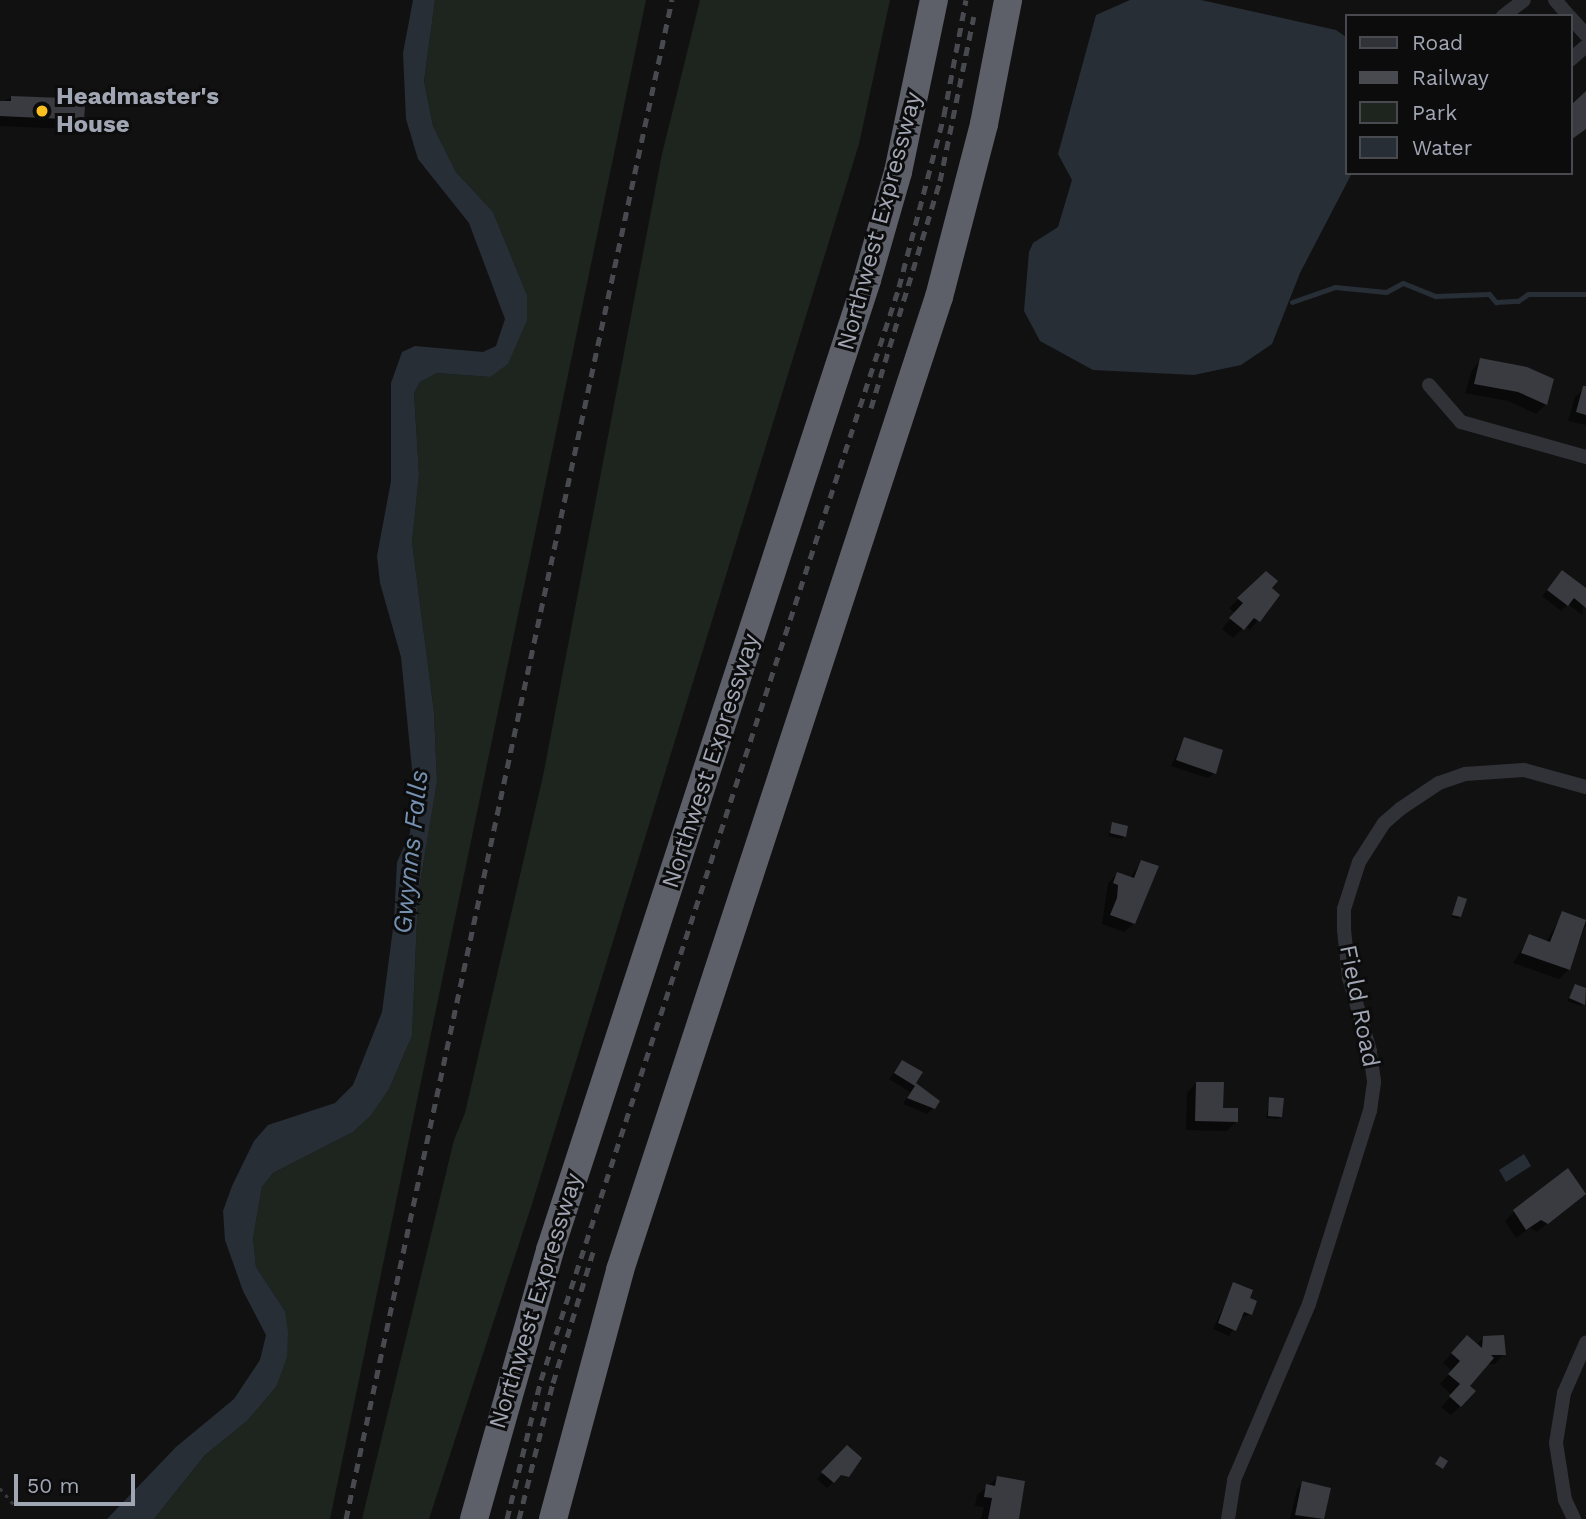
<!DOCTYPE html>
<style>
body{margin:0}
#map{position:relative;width:1586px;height:1519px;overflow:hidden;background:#111112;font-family:"Work Sans",sans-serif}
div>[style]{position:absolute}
.green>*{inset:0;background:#1d251e}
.water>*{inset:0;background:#272e36}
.shadow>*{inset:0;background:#0007}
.stream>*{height:5px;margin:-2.5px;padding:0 2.5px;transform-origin:2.5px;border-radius:2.5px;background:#272e36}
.building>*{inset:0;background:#3a3b40}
.path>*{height:2.5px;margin-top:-1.25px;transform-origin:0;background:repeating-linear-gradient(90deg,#37393e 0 3.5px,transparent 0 8.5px)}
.minor>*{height:14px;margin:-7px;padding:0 7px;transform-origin:7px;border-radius:7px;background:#313237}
.motorway>*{height:28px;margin:-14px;padding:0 14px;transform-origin:14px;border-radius:14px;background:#5d6069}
.rail>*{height:5px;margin-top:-2.5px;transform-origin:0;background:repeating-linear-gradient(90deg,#484a50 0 9px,transparent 0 16px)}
.dots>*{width:19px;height:19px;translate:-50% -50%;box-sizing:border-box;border:4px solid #0c0c0d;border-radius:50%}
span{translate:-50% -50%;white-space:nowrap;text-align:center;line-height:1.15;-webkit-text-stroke:6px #0c0c0d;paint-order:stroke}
.poi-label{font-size:24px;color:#a1a6b4;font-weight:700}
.left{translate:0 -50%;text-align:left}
.street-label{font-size:24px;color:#a1a6b4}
.water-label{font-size:26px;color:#7591b1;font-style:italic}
.legend{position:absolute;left:1345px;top:14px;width:228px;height:161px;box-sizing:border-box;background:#0c0c0d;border:2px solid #484a50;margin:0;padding:9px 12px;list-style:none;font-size:21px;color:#a1a6b4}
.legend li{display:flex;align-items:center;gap:14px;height:35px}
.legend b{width:35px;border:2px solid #484a50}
.scale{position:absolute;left:14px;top:1474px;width:121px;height:32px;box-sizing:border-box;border:4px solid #a1a6b4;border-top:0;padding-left:9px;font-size:21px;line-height:24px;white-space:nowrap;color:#a1a6b4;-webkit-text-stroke:5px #0c0c0d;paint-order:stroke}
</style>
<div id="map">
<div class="green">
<div style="clip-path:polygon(435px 0,646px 0,330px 1519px,154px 1519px,205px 1455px,247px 1421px,276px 1387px,285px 1311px,256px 1267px,253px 1238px,262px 1187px,273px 1173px,353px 1132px,370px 1115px,389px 1089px,412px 1036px,418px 895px,437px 782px,434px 712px,412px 542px,419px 475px,414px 393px,420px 382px,437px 373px,490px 377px,527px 295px,493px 212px,456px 172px,433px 126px,424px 81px)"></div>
<div style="clip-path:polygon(700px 0,890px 0,859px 144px,532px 1204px,429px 1519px,362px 1519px,454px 1140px,465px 1113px,543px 776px,662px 154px)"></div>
</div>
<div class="water">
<div style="clip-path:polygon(413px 0,435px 0,424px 81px,433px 126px,456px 172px,493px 212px,527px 295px,527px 320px,508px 364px,490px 377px,437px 373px,420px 382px,414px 393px,419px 475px,412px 542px,434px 712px,437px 782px,418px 895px,412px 1036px,389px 1089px,371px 1115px,353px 1132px,273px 1173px,262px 1187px,253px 1238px,256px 1267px,285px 1311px,288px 1332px,287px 1357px,276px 1387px,247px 1421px,205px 1455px,154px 1519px,107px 1519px,176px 1447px,234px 1399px,260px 1360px,266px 1335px,243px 1291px,225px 1240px,223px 1211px,232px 1186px,254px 1141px,268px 1125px,335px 1103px,353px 1085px,382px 1012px,394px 921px,397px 862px,410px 833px,414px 790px,401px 657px,380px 583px,377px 556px,391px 481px,391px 383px,402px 352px,415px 346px,483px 352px,496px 346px,505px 319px,469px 223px,418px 159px,406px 119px,403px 53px)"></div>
<div style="clip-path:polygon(1130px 0,1201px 0,1336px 30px,1346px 37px,1346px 173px,1352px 173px,1300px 273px,1272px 344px,1241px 365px,1194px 375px,1093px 370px,1040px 341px,1024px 311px,1029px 252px,1033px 243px,1058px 227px,1072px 180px,1058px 154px,1096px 15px)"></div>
<div style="clip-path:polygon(1524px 1154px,1531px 1166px,1506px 1182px,1499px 1170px)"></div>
</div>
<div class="shadow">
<div style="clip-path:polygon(1586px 95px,1586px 127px,1570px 140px,1570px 108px)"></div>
<div style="clip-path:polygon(12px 97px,61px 107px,82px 120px,73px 129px,0 126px,0 103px)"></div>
<div style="clip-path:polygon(1481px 360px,1552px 380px,1546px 404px,1536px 414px,1508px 401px,1465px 393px,1472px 370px)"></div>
<div style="clip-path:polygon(1584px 388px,1586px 388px,1586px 425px,1568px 421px,1575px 397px)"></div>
<div style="clip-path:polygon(1562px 572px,1586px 590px,1582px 615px,1568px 604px,1561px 611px,1542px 596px)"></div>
<div style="clip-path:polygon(1266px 573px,1270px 588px,1278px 595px,1250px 630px,1245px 626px,1233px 638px,1222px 629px,1235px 613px,1229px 608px)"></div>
<div style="clip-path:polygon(1184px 739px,1214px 773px,1208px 778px,1171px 766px)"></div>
<div style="clip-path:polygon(1113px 824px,1124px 836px,1122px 839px,1108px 836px)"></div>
<div style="clip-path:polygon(1142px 862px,1134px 923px,1124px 932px,1102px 924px,1108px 883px,1117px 874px,1130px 878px)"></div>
<div style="clip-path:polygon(1458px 898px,1460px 917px,1457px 919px,1451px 917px)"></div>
<div style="clip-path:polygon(1563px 913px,1586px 925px,1569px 969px,1559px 979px,1513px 963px,1530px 936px,1546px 942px)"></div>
<div style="clip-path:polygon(1575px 986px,1586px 990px,1581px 1006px,1567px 1001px)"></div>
<div style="clip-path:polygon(902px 1062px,933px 1108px,927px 1114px,903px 1104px,910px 1092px,889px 1079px)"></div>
<div style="clip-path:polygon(1196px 1083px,1236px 1121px,1227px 1131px,1186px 1130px,1187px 1093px)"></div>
<div style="clip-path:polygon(1270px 1099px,1281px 1116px,1278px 1119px,1266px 1118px)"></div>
<div style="clip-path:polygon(1566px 1208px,1537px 1232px,1530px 1228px,1516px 1238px,1505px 1221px,1514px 1212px)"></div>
<div style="clip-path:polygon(1234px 1284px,1248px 1299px,1250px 1314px,1240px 1318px,1229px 1336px,1213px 1329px)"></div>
<div style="clip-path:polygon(1484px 1337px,1504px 1354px,1495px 1364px,1487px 1364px,1467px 1386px,1460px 1406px,1451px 1415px,1441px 1407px,1452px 1395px,1440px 1384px,1452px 1371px,1443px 1363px,1458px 1346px,1476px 1345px)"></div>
<div style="clip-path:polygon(847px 1447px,859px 1458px,827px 1488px,817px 1479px)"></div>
<div style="clip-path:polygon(997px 1478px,1017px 1519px,981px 1519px,984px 1507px,975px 1506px,977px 1495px)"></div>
<div style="clip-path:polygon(1303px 1483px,1329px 1489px,1322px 1519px,1290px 1519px,1297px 1489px)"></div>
</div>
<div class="stream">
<div style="left:1292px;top:302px;width:46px;rotate:-19.2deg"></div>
<div style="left:1335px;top:287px;width:51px;rotate:5.6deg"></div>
<div style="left:1386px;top:292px;width:19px;rotate:-28deg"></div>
<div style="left:1403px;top:283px;width:35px;rotate:22deg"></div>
<div style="left:1435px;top:296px;width:54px;rotate:-2.1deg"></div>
<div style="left:1489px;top:294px;width:11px;rotate:49deg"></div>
<div style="left:1496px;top:302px;width:22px;rotate:-3deg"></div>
<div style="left:1518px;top:301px;width:12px;rotate:-35deg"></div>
<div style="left:1528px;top:294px;width:58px"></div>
</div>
<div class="building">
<div style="clip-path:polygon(1586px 91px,1586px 129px,1572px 139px,1570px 106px)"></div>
<div style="clip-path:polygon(11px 96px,63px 98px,63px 105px,85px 106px,84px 120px,0 116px,0 101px,11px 101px)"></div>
<div style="clip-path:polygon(1480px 358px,1527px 367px,1554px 379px,1547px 405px,1518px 392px,1474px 384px)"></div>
<div style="clip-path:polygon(1583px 386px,1586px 386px,1586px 415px,1576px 412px)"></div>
<div style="clip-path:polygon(1562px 570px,1586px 588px,1586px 608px,1574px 598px,1568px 606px,1547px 590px)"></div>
<div style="clip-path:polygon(1266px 571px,1278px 581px,1272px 588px,1280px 595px,1260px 622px,1254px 618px,1244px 630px,1229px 618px,1243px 603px,1237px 598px)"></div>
<div style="clip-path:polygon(1184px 737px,1223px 750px,1216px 774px,1176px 760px)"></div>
<div style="clip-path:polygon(1112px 822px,1128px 826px,1126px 837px,1110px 833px)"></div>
<div style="clip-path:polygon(1141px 860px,1159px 866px,1135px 924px,1110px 915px,1117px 898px,1118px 885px,1113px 883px,1117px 872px,1134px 878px)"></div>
<div style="clip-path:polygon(1458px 896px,1467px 899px,1461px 917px,1452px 915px)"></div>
<div style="clip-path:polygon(1562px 911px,1586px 920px,1570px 970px,1521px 953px,1529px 934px,1550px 942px)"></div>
<div style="clip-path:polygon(1575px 984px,1586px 988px,1585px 1005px,1569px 998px)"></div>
<div style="clip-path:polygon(902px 1060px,923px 1072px,916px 1083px,940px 1101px,935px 1109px,907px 1098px,915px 1086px,894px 1073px)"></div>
<div style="clip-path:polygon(1196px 1082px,1224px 1082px,1223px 1108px,1238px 1108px,1238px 1122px,1195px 1121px)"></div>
<div style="clip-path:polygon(1269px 1097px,1284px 1098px,1282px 1117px,1268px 1116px)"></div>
<div style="clip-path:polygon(1568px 1168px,1586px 1194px,1548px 1224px,1541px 1220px,1526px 1230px,1513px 1210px)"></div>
<div style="clip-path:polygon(1233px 1282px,1253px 1290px,1250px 1298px,1257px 1301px,1252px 1315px,1244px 1312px,1236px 1331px,1218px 1323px)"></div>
<div style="clip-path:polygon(1467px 1335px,1482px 1348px,1483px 1336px,1504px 1335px,1506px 1355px,1491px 1355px,1494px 1358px,1470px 1386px,1476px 1391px,1461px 1407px,1449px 1396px,1460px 1384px,1448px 1374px,1460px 1361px,1451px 1353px)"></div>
<div style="clip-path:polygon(847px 1445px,862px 1458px,849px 1477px,841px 1475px,834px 1483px,821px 1472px)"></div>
<div style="clip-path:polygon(1440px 1456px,1448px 1461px,1443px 1469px,1435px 1464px)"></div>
<div style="clip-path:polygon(997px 1476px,1025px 1481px,1019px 1519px,988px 1519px,992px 1498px,984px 1497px,986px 1484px,995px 1486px)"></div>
<div style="clip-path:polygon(1302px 1481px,1331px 1488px,1324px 1519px,1295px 1515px)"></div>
</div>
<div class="path">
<div style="left:0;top:1488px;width:23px;rotate:50deg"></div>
</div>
<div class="minor">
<div style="left:1555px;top:0;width:21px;rotate:49deg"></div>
<div style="left:1503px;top:16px;width:26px;rotate:-37deg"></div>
<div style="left:1570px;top:17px;width:24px;rotate:48deg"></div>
<div style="left:1570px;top:60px;width:21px;rotate:-41deg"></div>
<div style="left:1429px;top:385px;width:49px;rotate:49.1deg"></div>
<div style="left:1461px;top:422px;width:130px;rotate:15.6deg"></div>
<div style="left:1228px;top:1519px;width:39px;rotate:-81deg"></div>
<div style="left:1234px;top:1480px;width:191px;rotate:-66.9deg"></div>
<div style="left:1309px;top:1304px;width:202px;rotate:-72.5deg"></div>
<div style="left:1370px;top:1111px;width:30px;rotate:-82deg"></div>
<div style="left:1374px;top:1081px;width:30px;rotate:-98deg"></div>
<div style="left:1370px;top:1051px;width:76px;rotate:-106deg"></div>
<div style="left:1349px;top:978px;width:48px;rotate:-95.9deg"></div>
<div style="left:1344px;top:930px;width:21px;rotate:-90deg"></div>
<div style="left:1344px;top:909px;width:49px;rotate:-72.3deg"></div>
<div style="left:1359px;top:862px;width:46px;rotate:-57.3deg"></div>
<div style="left:1384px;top:823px;width:21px;rotate:-41deg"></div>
<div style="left:1400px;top:809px;width:47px;rotate:-33.7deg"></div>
<div style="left:1439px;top:783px;width:28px;rotate:-19deg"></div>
<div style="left:1465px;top:774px;width:59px;rotate:-3.9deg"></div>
<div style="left:1524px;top:770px;width:64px;rotate:15.3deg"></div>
<div style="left:1574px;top:1519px;width:21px;rotate:-115deg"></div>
<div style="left:1565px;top:1500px;width:58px;rotate:-99deg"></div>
<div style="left:1556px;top:1443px;width:51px;rotate:-80.9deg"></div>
<div style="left:1564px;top:1393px;width:55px;rotate:-66.3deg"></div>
</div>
<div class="motorway">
<div style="left:474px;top:1519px;width:280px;rotate:-74.2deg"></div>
<div style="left:550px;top:1250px;width:1020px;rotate:-71.9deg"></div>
<div style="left:867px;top:280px;width:112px;rotate:-74deg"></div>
<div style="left:898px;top:172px;width:176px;rotate:-78.2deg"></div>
<div style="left:553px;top:1519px;width:258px;rotate:-74.9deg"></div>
<div style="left:620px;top:1270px;width:1024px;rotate:-71.85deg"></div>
<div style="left:939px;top:297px;width:179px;rotate:-75.4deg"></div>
<div style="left:984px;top:124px;width:126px;rotate:-79deg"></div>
</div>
<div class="rail">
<div style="left:871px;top:408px;width:237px;rotate:-73.1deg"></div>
<div style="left:940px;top:181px;width:168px;rotate:-78.4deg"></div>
<div style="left:346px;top:1519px;width:1554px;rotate:-77.89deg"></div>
<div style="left:507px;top:1519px;width:143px;rotate:-76.3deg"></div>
<div style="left:541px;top:1380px;width:1150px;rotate:-71.86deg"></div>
<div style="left:899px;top:287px;width:178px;rotate:-75.3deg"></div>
<div style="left:944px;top:115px;width:117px;rotate:-79.2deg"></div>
<div style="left:519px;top:1519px;width:140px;rotate:-76deg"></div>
<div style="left:553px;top:1383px;width:140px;rotate:-73deg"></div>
</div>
<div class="dots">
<div style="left:42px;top:111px;background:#fbc020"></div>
</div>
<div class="poi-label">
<span class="left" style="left:56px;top:111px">Headmaster's<br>House</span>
</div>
<div class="street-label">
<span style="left:880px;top:221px;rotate:-75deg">Northwest Expressway</span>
<span style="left:711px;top:761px;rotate:-72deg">Northwest Expressway</span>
<span style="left:1359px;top:1006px;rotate:79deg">Field Road</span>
<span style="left:536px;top:1301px;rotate:-73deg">Northwest Expressway</span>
</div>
<div class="water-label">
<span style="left:411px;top:852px;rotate:-84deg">Gwynns Falls</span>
</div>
<ul class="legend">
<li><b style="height:9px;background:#313237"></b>Road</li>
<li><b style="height:9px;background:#484a50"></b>Railway</li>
<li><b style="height:19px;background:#1d251e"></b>Park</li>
<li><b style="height:19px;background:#272e36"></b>Water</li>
</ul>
<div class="scale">50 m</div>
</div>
